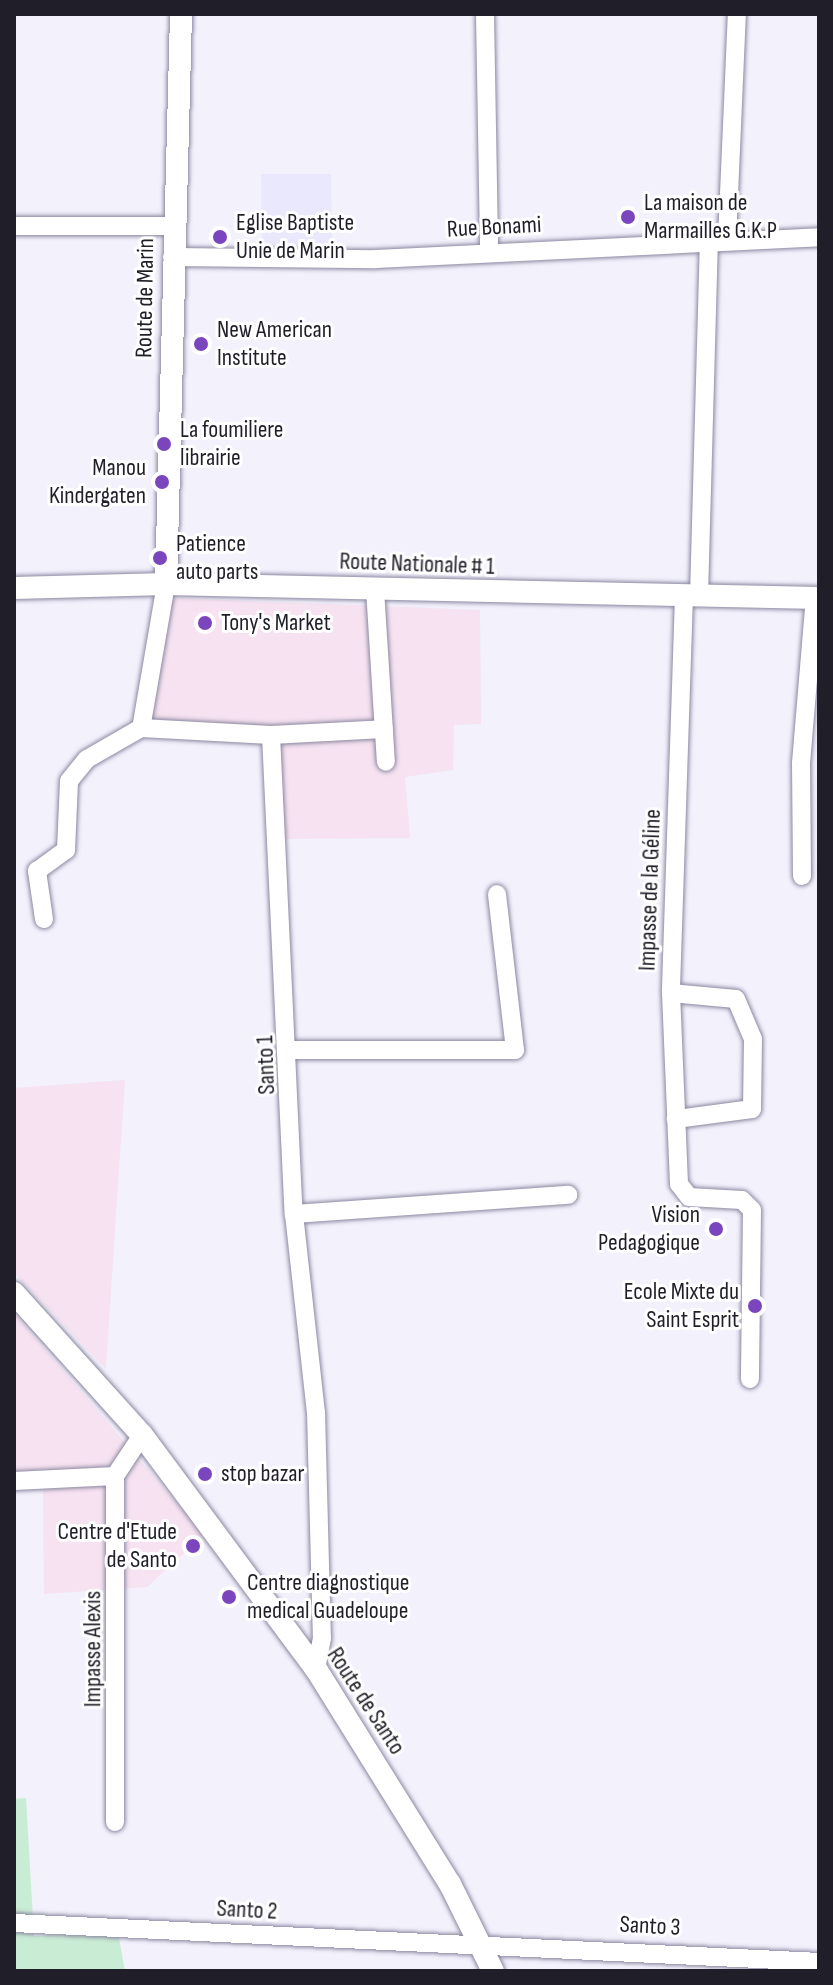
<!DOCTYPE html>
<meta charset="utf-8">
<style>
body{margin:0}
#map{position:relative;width:833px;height:1985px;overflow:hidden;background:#f2f1fc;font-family:"Sofia Sans Condensed",sans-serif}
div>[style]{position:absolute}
.industrial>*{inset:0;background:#f6e2f1}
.built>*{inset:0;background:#eae8fc}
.green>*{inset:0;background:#c9ecd5}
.roads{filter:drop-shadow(0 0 2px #8b88a0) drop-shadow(0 0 2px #8b88a0)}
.minor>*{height:18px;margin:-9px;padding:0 9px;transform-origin:9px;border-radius:9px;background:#fff}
.major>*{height:22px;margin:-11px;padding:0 11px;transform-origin:11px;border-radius:11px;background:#fff}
.dots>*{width:22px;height:22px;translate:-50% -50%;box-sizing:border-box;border:4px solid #fff;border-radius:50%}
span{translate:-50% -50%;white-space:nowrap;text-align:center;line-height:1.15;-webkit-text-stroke:6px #fff;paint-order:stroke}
.poi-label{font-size:24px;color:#201f29}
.left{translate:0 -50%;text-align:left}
.right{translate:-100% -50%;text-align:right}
.street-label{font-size:24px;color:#201f29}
.frame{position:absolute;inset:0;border:16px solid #201f29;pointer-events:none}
</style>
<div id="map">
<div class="industrial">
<div style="clip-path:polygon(172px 598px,480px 610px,481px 724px,454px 725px,453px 770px,405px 777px,410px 838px,280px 839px,273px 733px,142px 726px)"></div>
<div style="clip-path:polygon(125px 1080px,117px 1198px,106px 1369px,14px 1273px,14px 1088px)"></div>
<div style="clip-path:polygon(14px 1313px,204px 1535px,147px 1587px,44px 1594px,43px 1486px,14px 1475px)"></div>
</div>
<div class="built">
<div style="clip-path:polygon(261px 174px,331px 174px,332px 248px,262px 248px)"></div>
</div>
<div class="green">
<div style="clip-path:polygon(26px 1798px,34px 1936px,118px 1933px,125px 1971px,14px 1971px,14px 1799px)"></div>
</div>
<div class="roads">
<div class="minor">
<div style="left:485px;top:14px;width:237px;rotate:89deg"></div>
<div style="left:14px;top:226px;width:159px"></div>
<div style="left:727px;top:240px;width:226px;rotate:-87.5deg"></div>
<div style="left:172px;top:257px;width:204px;rotate:0.6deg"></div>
<div style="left:376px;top:259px;width:444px;rotate:-2.8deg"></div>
<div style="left:166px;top:584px;width:146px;rotate:99.8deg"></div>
<div style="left:141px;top:728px;width:130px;rotate:3.1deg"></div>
<div style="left:271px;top:735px;width:480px;rotate:87.3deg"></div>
<div style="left:294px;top:1214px;width:199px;rotate:83.7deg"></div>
<div style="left:316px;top:1412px;width:226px;rotate:88.5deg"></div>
<div style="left:322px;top:1638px;width:32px;rotate:101deg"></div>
<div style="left:375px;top:589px;width:173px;rotate:86.4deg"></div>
<div style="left:684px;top:596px;width:397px;rotate:91.9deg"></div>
<div style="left:671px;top:993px;width:191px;rotate:87.6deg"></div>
<div style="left:679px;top:1184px;width:16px;rotate:52deg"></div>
<div style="left:689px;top:1197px;width:53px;rotate:3.2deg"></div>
<div style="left:742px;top:1200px;width:14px;rotate:45deg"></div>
<div style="left:752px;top:1210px;width:169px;rotate:90.7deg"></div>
<div style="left:699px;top:596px;width:356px;rotate:-88.4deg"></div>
<div style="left:271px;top:735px;width:113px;rotate:-3deg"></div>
<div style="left:802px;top:876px;width:113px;rotate:-90.5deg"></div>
<div style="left:801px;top:763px;width:166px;rotate:-85.2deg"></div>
<div style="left:44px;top:919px;width:49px;rotate:-98.3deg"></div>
<div style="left:37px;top:871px;width:36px;rotate:-36deg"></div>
<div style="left:66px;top:850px;width:69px;rotate:-87.5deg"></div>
<div style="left:69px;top:781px;width:28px;rotate:-51deg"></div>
<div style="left:87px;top:759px;width:62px;rotate:-29.9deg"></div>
<div style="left:671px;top:993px;width:65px;rotate:5.3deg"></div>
<div style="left:736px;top:999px;width:43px;rotate:67deg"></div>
<div style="left:753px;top:1039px;width:70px;rotate:90.8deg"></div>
<div style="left:752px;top:1109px;width:77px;rotate:172.5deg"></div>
<div style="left:291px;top:1050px;width:224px"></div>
<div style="left:515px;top:1050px;width:157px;rotate:-96.6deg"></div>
<div style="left:294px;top:1214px;width:275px;rotate:-4deg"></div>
<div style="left:14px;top:1481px;width:101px;rotate:-2.8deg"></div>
<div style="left:115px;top:1476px;width:49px;rotate:-56.6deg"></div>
<div style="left:115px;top:1822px;width:346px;rotate:-90deg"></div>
<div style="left:14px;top:1923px;width:806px;rotate:2.77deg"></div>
</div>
<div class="major">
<div style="left:166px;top:584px;width:570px;rotate:-88.49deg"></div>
<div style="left:14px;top:588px;width:152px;rotate:-1.5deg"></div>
<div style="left:166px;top:584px;width:653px;rotate:1.23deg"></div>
<div style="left:14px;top:1293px;width:191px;rotate:48deg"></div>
<div style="left:142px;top:1435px;width:292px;rotate:53.4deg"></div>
<div style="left:316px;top:1669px;width:253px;rotate:58.1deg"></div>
<div style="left:450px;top:1884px;width:97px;rotate:63.7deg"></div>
</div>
</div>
<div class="dots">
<div style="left:628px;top:217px;background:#7b46bd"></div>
<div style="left:220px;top:237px;background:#7b46bd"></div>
<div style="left:201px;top:344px;background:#7b46bd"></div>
<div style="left:164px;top:444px;background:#7b46bd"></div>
<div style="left:162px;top:482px;background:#7b46bd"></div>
<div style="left:160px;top:558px;background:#7b46bd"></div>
<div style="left:205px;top:623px;background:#7b46bd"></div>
<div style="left:716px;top:1229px;background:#7b46bd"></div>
<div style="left:755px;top:1306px;background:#7b46bd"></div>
<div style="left:205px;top:1474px;background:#7b46bd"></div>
<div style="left:193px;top:1546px;background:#7b46bd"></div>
<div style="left:229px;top:1597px;background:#7b46bd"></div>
</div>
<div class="poi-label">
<span class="left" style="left:644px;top:217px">La maison de<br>Marmailles G.K.P</span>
<span class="left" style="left:236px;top:237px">Eglise Baptiste<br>Unie de Marin</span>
<span class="left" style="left:217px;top:344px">New American<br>Institute</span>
<span class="left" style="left:180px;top:444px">La foumiliere<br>librairie</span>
<span class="right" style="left:146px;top:482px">Manou<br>Kindergaten</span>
<span class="left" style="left:176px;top:558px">Patience<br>auto parts</span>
<span class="left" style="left:221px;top:623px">Tony's Market</span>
<span class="right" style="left:700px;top:1229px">Vision<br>Pedagogique</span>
<span class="right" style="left:739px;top:1306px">Ecole Mixte du<br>Saint Esprit</span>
<span class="left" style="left:221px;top:1474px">stop bazar</span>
<span class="right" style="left:177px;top:1546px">Centre d'Etude<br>de Santo</span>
<span class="left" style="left:247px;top:1597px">Centre diagnostique<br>medical Guadeloupe</span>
</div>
<div class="street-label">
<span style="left:494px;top:227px;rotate:-3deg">Rue Bonami</span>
<span style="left:145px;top:298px;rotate:-89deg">Route de Marin</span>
<span style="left:417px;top:564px;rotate:2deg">Route Nationale # 1</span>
<span style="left:650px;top:890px;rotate:-88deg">Impasse de la Géline</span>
<span style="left:266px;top:1065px;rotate:-92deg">Santo 1</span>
<span style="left:93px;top:1649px;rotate:-90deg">Impasse Alexis</span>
<span style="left:366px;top:1701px;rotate:57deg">Route de Santo</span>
<span style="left:247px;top:1910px;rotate:3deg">Santo 2</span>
<span style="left:650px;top:1926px;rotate:3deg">Santo 3</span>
</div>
<div class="frame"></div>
</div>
